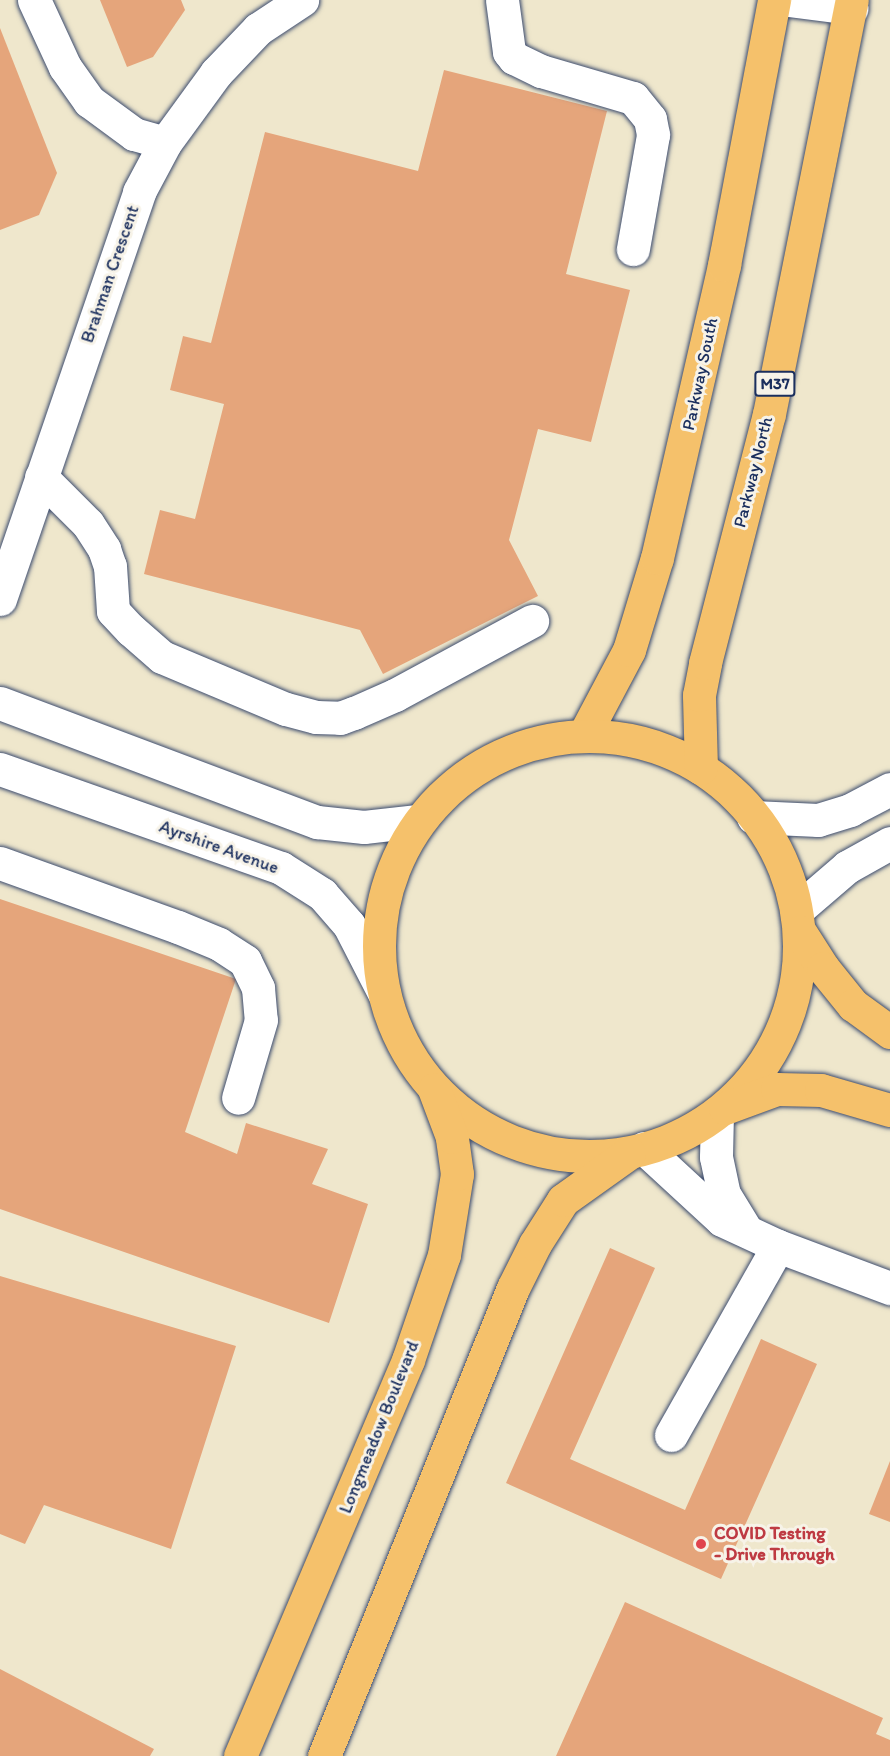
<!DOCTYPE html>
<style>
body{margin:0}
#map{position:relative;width:890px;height:1756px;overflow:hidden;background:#efe7cc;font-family:Itim,sans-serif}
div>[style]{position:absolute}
.building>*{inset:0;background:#e5a57b}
.roads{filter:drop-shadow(0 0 2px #3b4b6e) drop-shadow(0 0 2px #3b4b6e)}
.minor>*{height:33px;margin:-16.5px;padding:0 16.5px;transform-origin:16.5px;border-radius:16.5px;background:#fff}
.major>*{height:33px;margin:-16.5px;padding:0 16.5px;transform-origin:16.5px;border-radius:16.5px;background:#f5c16b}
.major>.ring{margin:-16.5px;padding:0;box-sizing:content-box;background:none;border:33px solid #f5c16b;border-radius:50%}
.highway>*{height:33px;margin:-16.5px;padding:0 16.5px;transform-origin:16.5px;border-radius:16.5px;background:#f5c16b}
.dots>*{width:16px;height:16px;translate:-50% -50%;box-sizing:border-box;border:3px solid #f7f3e8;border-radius:50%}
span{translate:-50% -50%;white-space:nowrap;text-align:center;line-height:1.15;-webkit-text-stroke:6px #f7f3e8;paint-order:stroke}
.shield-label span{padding:2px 4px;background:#f7f3e8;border:2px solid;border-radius:4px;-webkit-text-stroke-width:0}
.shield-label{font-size:16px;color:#1b2f5e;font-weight:700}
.street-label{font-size:18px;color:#1b2f5e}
.health-label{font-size:18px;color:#be3a42;font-weight:700}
.left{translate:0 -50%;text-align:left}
</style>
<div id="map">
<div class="building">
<div style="clip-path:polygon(100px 0,181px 0,185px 10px,153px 57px,127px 67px)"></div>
<div style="clip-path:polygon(0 28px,57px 173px,39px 215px,0 230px)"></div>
<div style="clip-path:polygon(444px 70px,607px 111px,566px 274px,630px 290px,591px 442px,538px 429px,509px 540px,538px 596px,383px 674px,360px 630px,144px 574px,160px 510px,195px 519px,224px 404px,170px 390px,183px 336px,211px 343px,265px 132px,418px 171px)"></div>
<div style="clip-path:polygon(0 899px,236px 979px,185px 1132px,237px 1154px,246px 1123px,328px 1149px,312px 1184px,368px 1204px,329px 1323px,0 1209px)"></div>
<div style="clip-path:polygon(610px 1248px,655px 1268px,570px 1459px,685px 1510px,761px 1339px,817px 1364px,721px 1579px,506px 1483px)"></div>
<div style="clip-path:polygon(0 1276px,236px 1346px,171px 1549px,44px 1505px,25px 1544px,0 1534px)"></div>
<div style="clip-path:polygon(890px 1461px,890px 1522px,869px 1514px)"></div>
<div style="clip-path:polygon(625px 1602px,883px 1718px,876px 1734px,890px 1740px,890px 1756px,556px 1756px)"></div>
<div style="clip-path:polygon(0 1669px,154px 1749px,150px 1756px,0 1756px)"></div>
</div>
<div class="roads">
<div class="minor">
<div style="left:34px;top:0;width:74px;rotate:65.2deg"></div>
<div style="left:65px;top:67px;width:42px;rotate:54.8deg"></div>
<div style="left:89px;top:101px;width:56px;rotate:36.3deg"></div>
<div style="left:134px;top:134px;width:32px;rotate:16deg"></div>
<div style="left:502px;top:0;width:52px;rotate:82.3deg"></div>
<div style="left:509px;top:52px;width:8px;rotate:50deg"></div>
<div style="left:514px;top:58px;width:30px;rotate:26deg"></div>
<div style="left:541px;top:71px;width:96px;rotate:16.4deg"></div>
<div style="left:633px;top:98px;width:27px;rotate:51deg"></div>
<div style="left:650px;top:119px;width:16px;rotate:79deg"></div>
<div style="left:653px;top:135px;width:116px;rotate:100deg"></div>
<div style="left:789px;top:0;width:63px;rotate:7.4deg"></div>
<div style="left:41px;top:477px;width:66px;rotate:45deg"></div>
<div style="left:88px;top:524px;width:30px;rotate:57deg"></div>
<div style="left:104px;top:549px;width:18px;rotate:71deg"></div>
<div style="left:110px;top:566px;width:45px;rotate:86.2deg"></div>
<div style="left:113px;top:611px;width:26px;rotate:47deg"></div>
<div style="left:131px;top:630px;width:41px;rotate:41.1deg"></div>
<div style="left:162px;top:657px;width:134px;rotate:22.8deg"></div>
<div style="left:286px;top:709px;width:31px;rotate:15deg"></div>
<div style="left:316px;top:717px;width:24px;rotate:2deg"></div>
<div style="left:340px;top:718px;width:15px;rotate:-20deg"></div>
<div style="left:354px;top:713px;width:45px;rotate:-23.7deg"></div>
<div style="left:395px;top:695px;width:156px;rotate:-28.4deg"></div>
<div style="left:0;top:599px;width:430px;rotate:-71.1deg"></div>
<div style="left:139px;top:192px;width:55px;rotate:-62deg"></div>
<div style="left:165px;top:143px;width:87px;rotate:-53.9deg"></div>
<div style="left:216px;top:73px;width:61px;rotate:-46.3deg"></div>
<div style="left:258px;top:29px;width:53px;rotate:-33.4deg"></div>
<div style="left:0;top:703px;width:339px;rotate:20.6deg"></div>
<div style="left:317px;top:822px;width:47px;rotate:6.1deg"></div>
<div style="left:364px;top:827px;width:52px;rotate:-6.6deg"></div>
<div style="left:0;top:769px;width:298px;rotate:19.4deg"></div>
<div style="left:281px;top:868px;width:49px;rotate:32.4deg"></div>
<div style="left:322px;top:894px;width:41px;rotate:48.9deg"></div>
<div style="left:349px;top:925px;width:76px;rotate:62.8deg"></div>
<div style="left:753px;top:817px;width:65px;rotate:2.6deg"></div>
<div style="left:818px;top:820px;width:34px;rotate:-17deg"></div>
<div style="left:850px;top:810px;width:45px;rotate:-27.7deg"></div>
<div style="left:0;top:863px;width:189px;rotate:19.8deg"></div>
<div style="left:178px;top:927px;width:44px;rotate:22.5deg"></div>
<div style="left:219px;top:944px;width:31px;rotate:33deg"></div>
<div style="left:245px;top:961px;width:30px;rotate:64deg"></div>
<div style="left:258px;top:988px;width:32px;rotate:85deg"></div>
<div style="left:261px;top:1020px;width:81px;rotate:106.4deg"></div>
<div style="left:797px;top:910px;width:66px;rotate:-40.7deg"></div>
<div style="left:847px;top:867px;width:49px;rotate:-29.2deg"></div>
<div style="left:717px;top:1113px;width:44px;rotate:91.3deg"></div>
<div style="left:716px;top:1157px;width:38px;rotate:78deg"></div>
<div style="left:724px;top:1194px;width:42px;rotate:58.6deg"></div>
<div style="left:644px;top:1148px;width:106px;rotate:42.7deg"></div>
<div style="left:722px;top:1220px;width:62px;rotate:24.9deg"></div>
<div style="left:778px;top:1246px;width:120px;rotate:20.6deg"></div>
<div style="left:671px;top:1435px;width:217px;rotate:-60.5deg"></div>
</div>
<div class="major">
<div style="left:584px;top:735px;width:96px;rotate:-62.1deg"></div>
<div style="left:629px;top:650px;width:96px;rotate:-73.1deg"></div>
<div style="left:657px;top:558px;width:301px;rotate:-77.1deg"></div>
<div style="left:724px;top:265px;width:270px;rotate:-79.3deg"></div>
<div class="ring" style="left:379px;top:736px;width:387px;height:387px"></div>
<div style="left:701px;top:768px;width:73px;rotate:-91.6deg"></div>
<div style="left:699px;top:695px;width:33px;rotate:-79deg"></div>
<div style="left:705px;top:663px;width:257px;rotate:-75.6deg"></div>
<div style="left:769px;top:414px;width:422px;rotate:-78.7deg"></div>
<div style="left:240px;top:1756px;width:430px;rotate:-67deg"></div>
<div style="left:408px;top:1360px;width:111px;rotate:-71.1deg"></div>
<div style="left:444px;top:1255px;width:82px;rotate:-80.9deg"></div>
<div style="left:457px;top:1174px;width:37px;rotate:-98deg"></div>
<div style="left:452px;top:1137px;width:51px;rotate:-110.6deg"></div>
<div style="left:324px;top:1756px;width:505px;rotate:-68.01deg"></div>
<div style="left:513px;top:1288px;width:49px;rotate:-63.4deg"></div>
<div style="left:535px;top:1244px;width:52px;rotate:-57.5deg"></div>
<div style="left:563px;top:1200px;width:81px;rotate:-35.5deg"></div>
</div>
<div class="highway">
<div style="left:800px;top:932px;width:43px;rotate:57.4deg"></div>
<div style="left:823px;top:968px;width:48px;rotate:51deg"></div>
<div style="left:853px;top:1005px;width:46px;rotate:36.1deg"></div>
<div style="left:725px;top:1108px;width:55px;rotate:-20.1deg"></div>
<div style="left:777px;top:1089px;width:44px;rotate:1.3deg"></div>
<div style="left:821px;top:1090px;width:72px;rotate:16.2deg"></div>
</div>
</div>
<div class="dots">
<div style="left:701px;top:1544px;background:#e0444e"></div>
</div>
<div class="shield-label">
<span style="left:775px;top:384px">M37</span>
</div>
<div class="street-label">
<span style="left:110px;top:274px;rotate:-71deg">Brahman Crescent</span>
<span style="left:700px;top:374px;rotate:-78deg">Parkway South</span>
<span style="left:753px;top:472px;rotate:-76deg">Parkway North</span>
<span style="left:219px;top:847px;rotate:20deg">Ayrshire Avenue</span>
<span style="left:379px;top:1427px;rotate:-68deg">Longmeadow Boulevard</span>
</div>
<div class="health-label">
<span class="left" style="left:714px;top:1544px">COVID Testing<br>- Drive Through</span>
</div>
</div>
